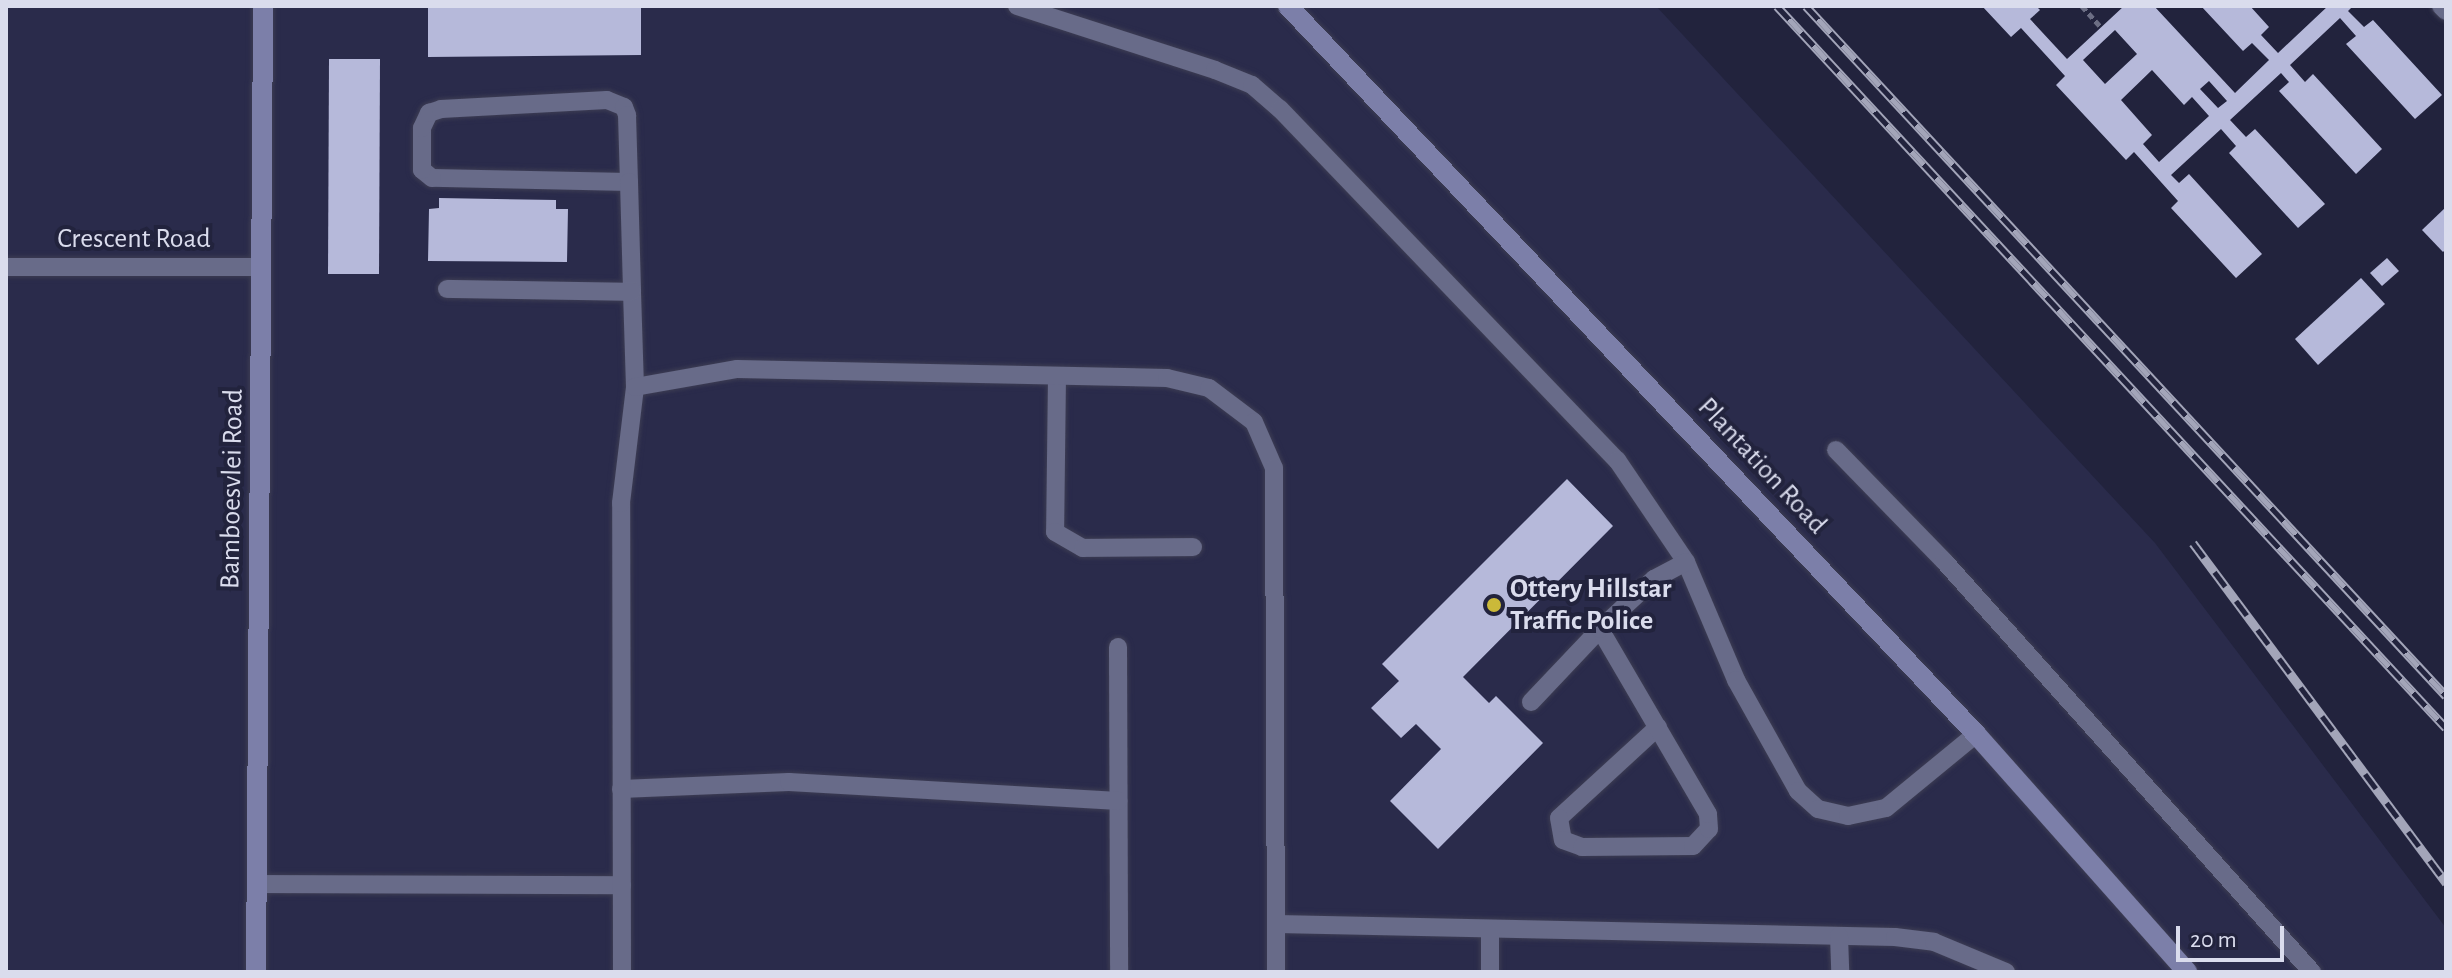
<!DOCTYPE html>
<style>
body{margin:0}
#map{position:relative;width:2452px;height:978px;overflow:hidden;background:#22233d;font-family:"Alegreya Sans",sans-serif}
div>[style]{position:absolute}
.built>*{inset:0;background:#2a2b4b}
.building>*{inset:0;background:#b6b9da}
.path>*{height:5px;margin-top:-2.5px;transform-origin:0;background:repeating-linear-gradient(90deg,#6c6e84 0 6px,transparent 0 10px)}
.roads{filter:drop-shadow(0 0 2px #3d3d53) drop-shadow(0 0 2px #3d3d53)}
.lane>*{height:18px;margin:-9px;padding:0 9px;transform-origin:9px;border-radius:9px;background:#686b89}
.secondary>*{height:20px;margin:-10px;padding:0 10px;transform-origin:10px;border-radius:10px;background:#7c7fa9}
.rail>*{height:9px;margin-top:-4.5px;transform-origin:0;background:repeating-linear-gradient(90deg,#22233d 0 18px,#a3a5b9 0 36px);box-sizing:border-box;border-block:2px solid #a3a5b9}
.dots>*{width:22px;height:22px;translate:-50% -50%;box-sizing:border-box;border:4px solid #22233d;border-radius:50%}
span{translate:-50% -50%;white-space:nowrap;text-align:center;line-height:1.15;-webkit-text-stroke:8px #22233d;paint-order:stroke}
.street-label{font-size:28px;color:#dadced}
.poi-label{font-size:28px;color:#dadced;font-weight:700}
.left{translate:0 -50%;text-align:left}
.frame{position:absolute;inset:0;border:8px solid #dadced;pointer-events:none}
.scale{position:absolute;left:2176px;top:926px;width:108px;height:36px;box-sizing:border-box;border:4px solid #dadced;border-top:0;padding-left:10px;font-size:24px;line-height:28px;white-space:nowrap;color:#dadced;-webkit-text-stroke:6px #22233d;paint-order:stroke}
</style>
<div id="map">
<div class="built">
<div style="clip-path:polygon(6px 6px,1656px 6px,2155px 543px,2446px 928px,2446px 972px,6px 972px)"></div>
</div>
<div class="building">
<div style="clip-path:polygon(428px 6px,641px 6px,641px 55px,428px 57px)"></div>
<div style="clip-path:polygon(evenodd,1982px 6px,2036px 6px,2040px 10px,2030px 19px,2067px 59px,2124px 6px,2154px 6px,2235px 93px,2269px 60px,2252px 43px,2243px 51px,2201px 6px,2250px 6px,2269px 27px,2261px 35px,2278px 53px,2328px 6px,2353px 6px,2348px 11px,2364px 27px,2373px 20px,2442px 95px,2415px 119px,2346px 44px,2356px 36px,2340px 18px,2290px 65px,2305px 82px,2313px 74px,2382px 149px,2356px 174px,2279px 91px,2289px 82px,2281px 73px,2230px 120px,2246px 137px,2255px 129px,2325px 204px,2298px 228px,2229px 153px,2236px 146px,2221px 129px,2171px 175px,2179px 183px,2189px 174px,2262px 254px,2236px 278px,2171px 208px,2178px 201px,2134px 152px,2126px 160px,2056px 85px,2065px 76px,2021px 28px,2011px 37px,1982px 6px,2115px 30px,2137px 54px,2105px 84px,2083px 60px,2115px 30px,1982px 6px,2152px 70px,2184px 105px,2192px 97px,2209px 116px,2159px 162px,2143px 144px,2152px 135px,2121px 100px,2152px 70px,1982px 6px,2209px 81px,2227px 101px,2218px 108px,2200px 89px,2209px 81px)"></div>
<div style="clip-path:polygon(329px 59px,380px 59px,379px 274px,328px 274px)"></div>
<div style="clip-path:polygon(439px 198px,556px 200px,556px 209px,568px 209px,567px 262px,428px 261px,429px 209px,439px 208px)"></div>
<div style="clip-path:polygon(2446px 207px,2446px 249px,2443px 252px,2422px 230px)"></div>
<div style="clip-path:polygon(2387px 258px,2399px 271px,2382px 286px,2370px 273px)"></div>
<div style="clip-path:polygon(2361px 278px,2385px 304px,2318px 365px,2295px 339px)"></div>
<div style="clip-path:polygon(1567px 479px,1613px 526px,1463px 677px,1489px 703px,1496px 696px,1543px 743px,1438px 849px,1390px 801px,1441px 749px,1416px 724px,1401px 738px,1371px 708px,1399px 681px,1382px 664px)"></div>
</div>
<div class="path">
<div style="left:2082px;top:6px;width:28px;rotate:48deg"></div>
</div>
<div class="roads">
<div class="lane">
<div style="left:1017px;top:6px;width:208px;rotate:17.9deg"></div>
<div style="left:1215px;top:70px;width:40px;rotate:22deg"></div>
<div style="left:1252px;top:85px;width:37px;rotate:41deg"></div>
<div style="left:1280px;top:109px;width:487px;rotate:46.2deg"></div>
<div style="left:1617px;top:460px;width:123px;rotate:55.9deg"></div>
<div style="left:1686px;top:562px;width:128px;rotate:67deg"></div>
<div style="left:1736px;top:680px;width:127px;rotate:60.8deg"></div>
<div style="left:1798px;top:791px;width:27px;rotate:42deg"></div>
<div style="left:1818px;top:809px;width:31px;rotate:13deg"></div>
<div style="left:1848px;top:816px;width:39px;rotate:-12deg"></div>
<div style="left:1886px;top:808px;width:117px;rotate:-39.4deg"></div>
<div style="left:2441px;top:6px;width:7px;rotate:45deg"></div>
<div style="left:629px;top:182px;width:197px;rotate:-178.8deg"></div>
<div style="left:432px;top:178px;width:13px;rotate:-141deg"></div>
<div style="left:422px;top:170px;width:42px;rotate:-90deg"></div>
<div style="left:422px;top:128px;width:17px;rotate:-65deg"></div>
<div style="left:429px;top:113px;width:13px;rotate:-18deg"></div>
<div style="left:441px;top:109px;width:166px;rotate:-3.1deg"></div>
<div style="left:607px;top:100px;width:18px;rotate:22deg"></div>
<div style="left:624px;top:107px;width:9px;rotate:69deg"></div>
<div style="left:627px;top:115px;width:67px;rotate:88.3deg"></div>
<div style="left:629px;top:182px;width:110px;rotate:88.4deg"></div>
<div style="left:632px;top:292px;width:95px;rotate:88.2deg"></div>
<div style="left:6px;top:267px;width:256px"></div>
<div style="left:447px;top:289px;width:185px;rotate:0.9deg"></div>
<div style="left:1057px;top:376px;width:156px;rotate:90.7deg"></div>
<div style="left:1055px;top:532px;width:32px;rotate:30deg"></div>
<div style="left:1083px;top:548px;width:110px;rotate:-0.5deg"></div>
<div style="left:1836px;top:450px;width:155px;rotate:45.8deg"></div>
<div style="left:1944px;top:561px;width:552px;rotate:48.16deg"></div>
<div style="left:1118px;top:647px;width:325px;rotate:89.8deg"></div>
<div style="left:1531px;top:702px;width:100px;rotate:-46.6deg"></div>
<div style="left:1658px;top:727px;width:134px;rotate:137.4deg"></div>
<div style="left:1559px;top:818px;width:22px;rotate:80deg"></div>
<div style="left:1563px;top:840px;width:20px;rotate:20deg"></div>
<div style="left:1582px;top:847px;width:111px;rotate:-0.5deg"></div>
<div style="left:1693px;top:846px;width:23px;rotate:-47deg"></div>
<div style="left:1709px;top:829px;width:15px;rotate:-94deg"></div>
<div style="left:1708px;top:814px;width:214px;rotate:-120.3deg"></div>
<div style="left:1600px;top:629px;width:74px;rotate:-42.8deg"></div>
<div style="left:1654px;top:579px;width:36px;rotate:-28deg"></div>
<div style="left:621px;top:789px;width:168px;rotate:-2.4deg"></div>
<div style="left:789px;top:782px;width:330px;rotate:3.3deg"></div>
<div style="left:256px;top:884px;width:366px;rotate:0.2deg"></div>
<div style="left:1277px;top:924px;width:618px;rotate:1.21deg"></div>
<div style="left:1895px;top:937px;width:39px;rotate:7deg"></div>
<div style="left:1934px;top:942px;width:78px;rotate:22.6deg"></div>
<div style="left:1490px;top:930px;width:42px;rotate:90deg"></div>
<div style="left:1839px;top:936px;width:36px;rotate:88deg"></div>
<div style="left:622px;top:972px;width:469px;rotate:-90.1deg"></div>
<div style="left:621px;top:503px;width:117px;rotate:-83.1deg"></div>
<div style="left:635px;top:387px;width:104px;rotate:-10deg"></div>
<div style="left:737px;top:369px;width:430px;rotate:1.2deg"></div>
<div style="left:1167px;top:378px;width:43px;rotate:13.4deg"></div>
<div style="left:1209px;top:388px;width:56px;rotate:37.1deg"></div>
<div style="left:1254px;top:422px;width:50px;rotate:66.5deg"></div>
<div style="left:1274px;top:468px;width:504px;rotate:89.77deg"></div>
</div>
<div class="secondary">
<div style="left:1288px;top:6px;width:1002px;rotate:46.62deg"></div>
<div style="left:1976px;top:734px;width:318px;rotate:48.4deg"></div>
<div style="left:256px;top:972px;width:966px;rotate:-89.58deg"></div>
</div>
</div>
<div class="rail">
<div style="left:1777px;top:6px;width:984px;rotate:47.18deg"></div>
<div style="left:1806px;top:6px;width:941px;rotate:47.15deg"></div>
<div style="left:2193px;top:543px;width:424px;rotate:53.3deg"></div>
</div>
<div class="dots">
<div style="left:1494px;top:605px;background:#cbb939"></div>
</div>
<div class="street-label">
<span style="left:134px;top:239px">Crescent Road</span>
<span style="left:1762px;top:466px;rotate:47deg">Plantation Road</span>
<span style="left:232px;top:489px;rotate:-89deg">Bamboesvlei Road</span>
</div>
<div class="poi-label">
<span class="left" style="left:1510px;top:605px">Ottery Hillstar<br>Traffic Police</span>
</div>
<div class="frame"></div>
<div class="scale">20 m</div>
</div>
